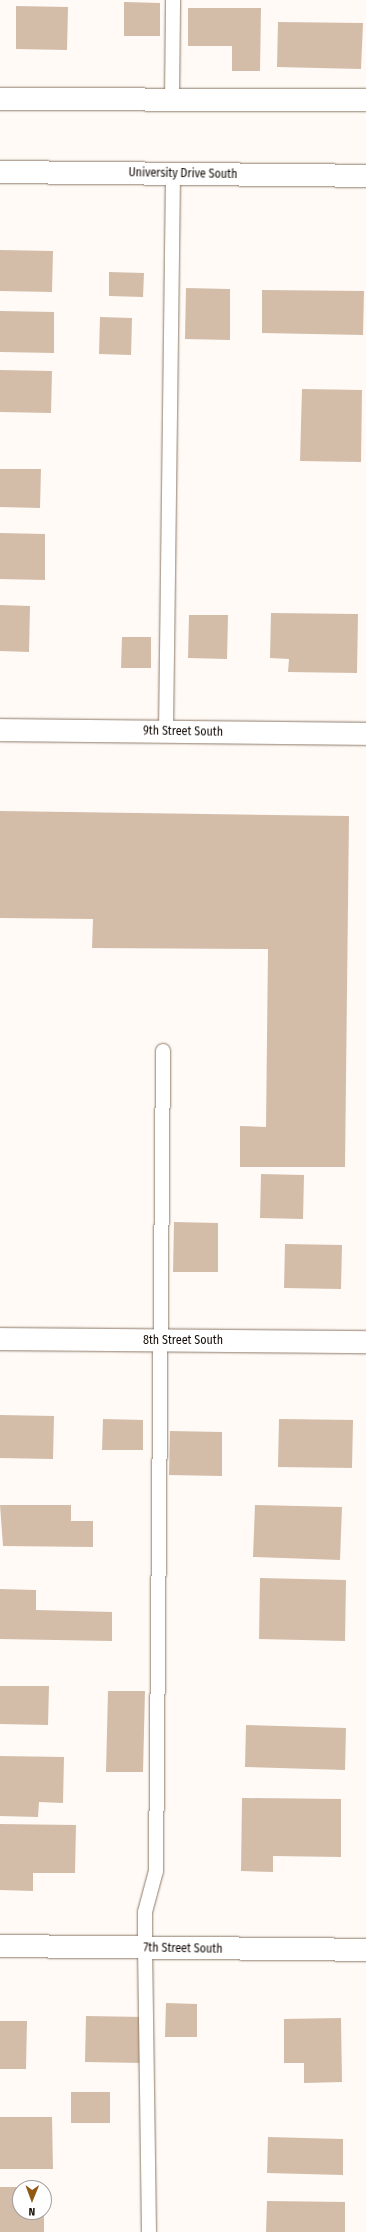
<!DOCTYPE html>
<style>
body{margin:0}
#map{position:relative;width:366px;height:2232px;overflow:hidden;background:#fffaf6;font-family:"Fira Sans Condensed",sans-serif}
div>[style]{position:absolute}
.building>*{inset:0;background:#d3bda9}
.roads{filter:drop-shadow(0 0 1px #8e7a68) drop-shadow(0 0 1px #8e7a68)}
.service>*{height:14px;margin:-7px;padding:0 7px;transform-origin:7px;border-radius:7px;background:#fff}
.minor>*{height:22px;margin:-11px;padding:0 11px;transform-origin:11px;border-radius:11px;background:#fff}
.tertiary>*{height:22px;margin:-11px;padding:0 11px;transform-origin:11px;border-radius:11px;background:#fff}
.secondary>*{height:22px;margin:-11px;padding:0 11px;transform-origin:11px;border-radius:11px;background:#fff}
span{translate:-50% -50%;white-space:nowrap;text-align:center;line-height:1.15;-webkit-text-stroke:4px #fff;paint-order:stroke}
.street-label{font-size:12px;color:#171009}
.north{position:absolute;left:12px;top:2180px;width:40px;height:40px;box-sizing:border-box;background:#fff;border:1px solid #a29f9d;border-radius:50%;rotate:181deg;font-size:11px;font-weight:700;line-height:16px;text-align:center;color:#171009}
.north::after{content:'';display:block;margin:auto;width:14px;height:18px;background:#925914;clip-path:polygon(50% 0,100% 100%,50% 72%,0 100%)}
</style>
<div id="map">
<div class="building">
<div style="clip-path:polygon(124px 2px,160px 3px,160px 36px,124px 36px)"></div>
<div style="clip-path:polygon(16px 6px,68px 7px,67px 50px,16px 49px)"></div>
<div style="clip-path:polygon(188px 8px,261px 8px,260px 71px,232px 71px,232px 46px,188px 46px)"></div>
<div style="clip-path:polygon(278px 22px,363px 23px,361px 69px,277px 67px)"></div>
<div style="clip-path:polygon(0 250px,53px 251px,52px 292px,0 291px)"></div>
<div style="clip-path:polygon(109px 272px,144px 273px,143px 297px,109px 296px)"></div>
<div style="clip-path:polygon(186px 288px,230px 289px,230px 340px,185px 339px)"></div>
<div style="clip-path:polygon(262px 290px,364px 291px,363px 335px,262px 333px)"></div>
<div style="clip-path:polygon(0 311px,54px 312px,54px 353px,0 352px)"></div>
<div style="clip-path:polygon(100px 317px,132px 318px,131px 355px,99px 354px)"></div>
<div style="clip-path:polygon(0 370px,52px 371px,51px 413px,0 412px)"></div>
<div style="clip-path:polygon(302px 389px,362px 390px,361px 462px,300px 461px)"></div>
<div style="clip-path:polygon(0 469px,41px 469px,40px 508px,0 507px)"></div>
<div style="clip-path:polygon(0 533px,45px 534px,45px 580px,0 579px)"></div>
<div style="clip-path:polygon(0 605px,30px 606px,29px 652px,0 651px)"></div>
<div style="clip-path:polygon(271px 613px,358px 614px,357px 673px,288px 672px,289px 659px,270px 658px)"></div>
<div style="clip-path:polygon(189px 615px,228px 615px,227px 659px,188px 658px)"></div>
<div style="clip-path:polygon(122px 637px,151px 637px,151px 668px,121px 668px)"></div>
<div style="clip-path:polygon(0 811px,349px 816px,345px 1167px,240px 1167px,240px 1126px,266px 1127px,268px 949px,92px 948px,93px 919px,0 918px)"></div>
<div style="clip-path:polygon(261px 1174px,304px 1175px,303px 1219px,260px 1218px)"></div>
<div style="clip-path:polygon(174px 1222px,218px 1223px,218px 1272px,173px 1272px)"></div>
<div style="clip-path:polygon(285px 1244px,342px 1245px,341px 1289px,284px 1288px)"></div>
<div style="clip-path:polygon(0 1415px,54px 1416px,53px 1459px,0 1458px)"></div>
<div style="clip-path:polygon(103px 1419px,143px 1420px,143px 1450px,102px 1450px)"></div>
<div style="clip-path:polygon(279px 1419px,353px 1420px,352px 1468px,278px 1467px)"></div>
<div style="clip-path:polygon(170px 1431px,222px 1432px,222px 1476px,169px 1475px)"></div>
<div style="clip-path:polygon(0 1505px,71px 1505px,71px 1521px,93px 1521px,93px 1547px,3px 1546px)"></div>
<div style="clip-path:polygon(255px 1505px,342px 1507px,340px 1560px,253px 1557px)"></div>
<div style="clip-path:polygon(260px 1578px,346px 1580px,345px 1641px,259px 1639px)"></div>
<div style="clip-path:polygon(0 1589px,36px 1590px,36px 1610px,112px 1612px,112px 1641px,0 1639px)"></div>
<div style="clip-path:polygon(0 1686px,49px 1686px,48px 1725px,0 1724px)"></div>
<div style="clip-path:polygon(108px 1691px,145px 1691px,143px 1772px,106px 1772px)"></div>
<div style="clip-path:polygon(246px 1725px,346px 1728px,345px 1770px,245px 1767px)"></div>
<div style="clip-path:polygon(0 1756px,64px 1757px,63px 1803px,39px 1802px,38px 1817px,0 1816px)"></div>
<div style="clip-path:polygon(242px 1798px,341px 1799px,341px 1857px,273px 1856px,273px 1872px,241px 1871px)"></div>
<div style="clip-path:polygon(0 1824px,76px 1825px,75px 1873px,33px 1873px,33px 1891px,0 1890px)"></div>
<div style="clip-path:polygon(166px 2003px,197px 2004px,197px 2037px,165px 2037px)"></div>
<div style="clip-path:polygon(86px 2016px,143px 2017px,143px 2063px,85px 2062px)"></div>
<div style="clip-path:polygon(341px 2018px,342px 2082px,304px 2083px,304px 2063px,284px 2063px,284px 2019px)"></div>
<div style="clip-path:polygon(0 2021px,27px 2021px,26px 2069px,0 2069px)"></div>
<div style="clip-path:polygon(71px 2092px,110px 2092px,110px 2123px,71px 2123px)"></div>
<div style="clip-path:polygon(0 2117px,52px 2117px,53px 2169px,0 2169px)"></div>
<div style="clip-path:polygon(268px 2137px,343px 2139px,343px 2175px,267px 2173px)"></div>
<div style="clip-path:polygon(0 2187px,20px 2187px,20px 2212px,44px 2212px,44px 2232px,0 2232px)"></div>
<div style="clip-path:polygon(267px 2201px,345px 2202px,345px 2232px,266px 2232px)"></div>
</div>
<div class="roads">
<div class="service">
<div style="left:172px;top:100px;width:100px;rotate:-89.4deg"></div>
<div style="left:166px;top:732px;width:558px;rotate:-89.28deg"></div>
<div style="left:149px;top:2232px;width:284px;rotate:-90.8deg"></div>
<div style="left:145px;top:1948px;width:36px;rotate:-90deg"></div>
<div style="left:145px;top:1912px;width:42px;rotate:-75deg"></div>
<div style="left:156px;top:1871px;width:820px;rotate:-89.51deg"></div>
</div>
<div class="minor">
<div style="left:0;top:730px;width:366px;rotate:0.6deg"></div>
<div style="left:0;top:1339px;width:366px;rotate:0.5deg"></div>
</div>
<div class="tertiary">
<div style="left:0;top:1946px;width:366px;rotate:0.6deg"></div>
</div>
<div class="secondary">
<div style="left:0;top:99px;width:366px;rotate:0.2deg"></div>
<div style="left:0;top:172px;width:366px;rotate:0.6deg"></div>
</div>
</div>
<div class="street-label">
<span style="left:183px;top:174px;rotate:1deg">University Drive South</span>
<span style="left:183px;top:732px;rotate:1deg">9th Street South</span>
<span style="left:183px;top:1341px">8th Street South</span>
<span style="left:183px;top:1949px;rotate:1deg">7th Street South</span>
</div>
<div class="north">N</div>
</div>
